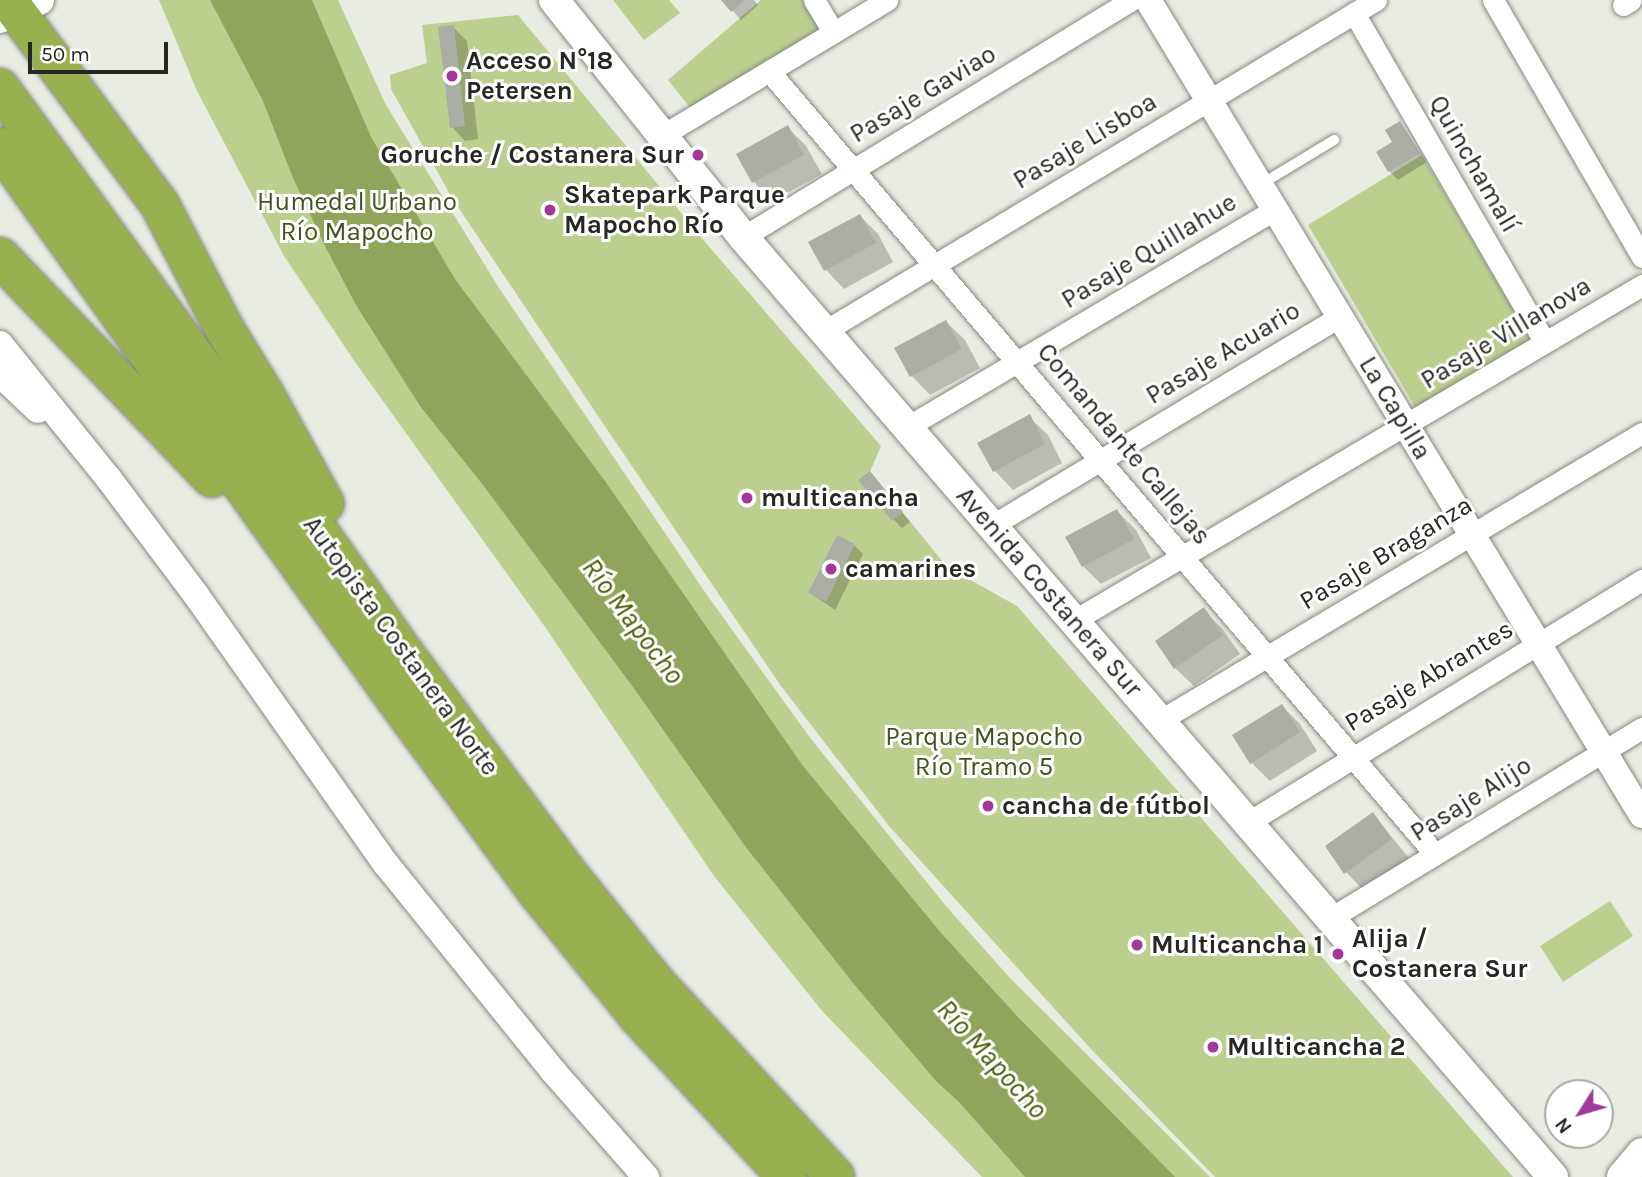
<!DOCTYPE html>
<meta charset="utf-8">
<style>
body{margin:0}
#map{position:relative;width:1642px;height:1177px;overflow:hidden;background:#e9ece2;font-family:Karla,sans-serif}
div>[style]{position:absolute}
.green>*{inset:0;background:#bdcf8f}
.water>*{inset:0;background:#91a45c}
.shadow>*{inset:0;background:#0003}
.building>*{inset:0;background:#abaea4}
.roads{filter:drop-shadow(0 0 2px #868980) drop-shadow(0 0 2px #868980)}
.service>*{height:10px;margin:-5px;padding:0 5px;transform-origin:5px;border-radius:5px;background:#fff}
.minor>*{height:21px;margin:-10.5px;padding:0 10.5px;transform-origin:10.5px;border-radius:10.5px;background:#fff}
.tertiary>*{height:26px;margin:-13px;padding:0 13px;transform-origin:13px;border-radius:13px;background:#fff}
.secondary>*{height:30px;margin:-15px;padding:0 15px;transform-origin:15px;border-radius:15px;background:#fff}
.motorway>*{height:38px;margin:-19px;padding:0 19px;transform-origin:19px;border-radius:19px;background:#99b050}
.dots>*{width:19px;height:19px;translate:-50% -50%;box-sizing:border-box;border:4px solid #fff;border-radius:50%}
span{translate:-50% -50%;white-space:nowrap;text-align:center;line-height:1.15;-webkit-text-stroke:6px #fff;paint-order:stroke}
.poi-label{font-size:26px;color:#262723;font-weight:700}
.left{translate:0 -50%;text-align:left}
.right{translate:-100% -50%;text-align:right}
.street-label{font-size:26px;color:#262723}
.park-label{font-size:26px;color:#45511d}
.water-label{font-size:28px;color:#4c5c08;font-style:italic}
.north{position:absolute;left:1544px;top:1079px;width:70px;height:70px;box-sizing:border-box;background:#fff;border:2px solid #a8a9a7;border-radius:50%;rotate:233deg;font-size:19px;font-weight:700;line-height:28px;text-align:center;color:#262723}
.north::after{content:'';display:block;margin:auto;width:24px;height:32px;background:#a2399a;clip-path:polygon(50% 0,100% 100%,50% 72%,0 100%)}
.scale{position:absolute;left:28px;top:42px;width:140px;height:32px;box-sizing:border-box;border:4px solid #262723;border-top:0;padding-left:9px;font-size:21px;line-height:24px;white-space:nowrap;color:#262723;-webkit-text-stroke:5px #fff;paint-order:stroke}
</style>
<div id="map">
<div class="green">
<div style="clip-path:polygon(159px 0,338px 0,386px 105px,499px 288px,707px 595px,811px 739px,946px 906px,1010px 978px,1210px 1177px,982px 1177px,823px 1012px,714px 876px,543px 624px,355px 362px,284px 256px,197px 91px)"></div>
<div style="clip-path:polygon(613px 0,669px 0,680px 13px,644px 40px)"></div>
<div style="clip-path:polygon(761px 0,803px 0,820px 31px,692px 110px,668px 80px)"></div>
<div style="clip-path:polygon(518px 15px,706px 243px,881px 446px,870px 472px,947px 567px,1017px 606px,1513px 1177px,1215px 1177px,1090px 1048px,889px 826px,781px 686px,596px 413px,452px 198px,391px 89px,390px 75px,427px 63px,422px 25px)"></div>
<div style="clip-path:polygon(1422px 155px,1532px 341px,1415px 407px,1308px 225px)"></div>
<div style="clip-path:polygon(1610px 901px,1633px 936px,1563px 982px,1540px 946px)"></div>
</div>
<div class="water">
<div style="clip-path:polygon(210px 0,312px 0,371px 137px,455px 279px,605px 481px,803px 766px,942px 934px,1017px 1016px,1175px 1177px,1025px 1177px,960px 1103px,936px 1081px,853px 983px,745px 846px,633px 687px,483px 485px,420px 406px,356px 305px,325px 246px,293px 178px,263px 101px)"></div>
</div>
<div class="shadow">
<div style="clip-path:polygon(723px 0,754px 0,758px 5px,741px 20px)"></div>
<div style="clip-path:polygon(453px 27px,467px 41px,478px 139px,465px 141px,452px 127px)"></div>
<div style="clip-path:polygon(1400px 123px,1427px 162px,1398px 180px,1389px 171px)"></div>
<div style="clip-path:polygon(788px 128px,806px 146px,822px 174px,772px 201px,754px 182px,739px 154px)"></div>
<div style="clip-path:polygon(860px 216px,878px 234px,893px 262px,844px 289px,826px 270px,811px 242px)"></div>
<div style="clip-path:polygon(946px 322px,965px 340px,980px 368px,930px 395px,912px 376px,897px 348px)"></div>
<div style="clip-path:polygon(1029px 417px,1048px 435px,1062px 463px,1013px 490px,995px 471px,980px 443px)"></div>
<div style="clip-path:polygon(878px 483px,910px 522px,902px 528px,893px 519px)"></div>
<div style="clip-path:polygon(1117px 511px,1136px 530px,1151px 558px,1101px 584px,1083px 566px)"></div>
<div style="clip-path:polygon(854px 545px,863px 554px,835px 610px,810px 593px)"></div>
<div style="clip-path:polygon(1203px 610px,1222px 628px,1240px 654px,1194px 686px,1175px 668px)"></div>
<div style="clip-path:polygon(1282px 706px,1300px 724px,1317px 751px,1270px 781px,1251px 762px)"></div>
<div style="clip-path:polygon(1373px 814px,1409px 858px,1364px 891px,1346px 872px)"></div>
</div>
<div class="building">
<div style="clip-path:polygon(721px 0,745px 0,731px 12px)"></div>
<div style="clip-path:polygon(454px 25px,465px 126px,450px 128px,438px 27px)"></div>
<div style="clip-path:polygon(1400px 121px,1420px 153px,1388px 172px,1376px 152px,1392px 142px,1385px 130px)"></div>
<div style="clip-path:polygon(788px 125px,804px 155px,752px 183px,736px 154px)"></div>
<div style="clip-path:polygon(860px 214px,876px 243px,824px 271px,808px 242px)"></div>
<div style="clip-path:polygon(946px 320px,962px 349px,910px 377px,894px 348px)"></div>
<div style="clip-path:polygon(1030px 414px,1045px 444px,993px 472px,977px 443px)"></div>
<div style="clip-path:polygon(870px 471px,903px 512px,892px 521px,858px 480px)"></div>
<div style="clip-path:polygon(1117px 509px,1134px 539px,1082px 567px,1065px 537px)"></div>
<div style="clip-path:polygon(837px 535px,855px 544px,826px 602px,808px 593px)"></div>
<div style="clip-path:polygon(1204px 607px,1223px 635px,1174px 669px,1155px 641px)"></div>
<div style="clip-path:polygon(1282px 704px,1300px 732px,1250px 764px,1232px 735px)"></div>
<div style="clip-path:polygon(1373px 812px,1392px 839px,1344px 874px,1325px 846px)"></div>
</div>
<div class="roads">
<div class="service">
<div style="left:1260px;top:185px;width:87px;rotate:-31.3deg"></div>
</div>
<div class="minor">
<div style="left:814px;top:0;width:37px;rotate:59deg"></div>
<div style="left:1493px;top:0;width:297px;rotate:59.9deg"></div>
<div style="left:1623px;top:5px;width:9px;rotate:-32deg"></div>
<div style="left:1354px;top:13px;width:380px;rotate:59.9deg"></div>
<div style="left:769px;top:71px;width:1028px;rotate:49.62deg"></div>
<div style="left:661px;top:136px;width:264px;rotate:-31deg"></div>
<div style="left:743px;top:237px;width:456px;rotate:-31.4deg"></div>
<div style="left:823px;top:332px;width:645px;rotate:-30.98deg"></div>
<div style="left:907px;top:427px;width:428px;rotate:-30.6deg"></div>
<div style="left:991px;top:526px;width:407px;rotate:-31deg"></div>
<div style="left:1073px;top:621px;width:661px;rotate:-30.56deg"></div>
<div style="left:1159px;top:721px;width:562px;rotate:-30.81deg"></div>
<div style="left:1247px;top:823px;width:464px;rotate:-31.6deg"></div>
<div style="left:1329px;top:919px;width:367px;rotate:-31.4deg"></div>
</div>
<div class="tertiary">
<div style="left:1148px;top:0;width:953px;rotate:58.78deg"></div>
<div style="left:0;top:344px;width:174px;rotate:51.1deg"></div>
<div style="left:109px;top:479px;width:145px;rotate:53.1deg"></div>
<div style="left:196px;top:595px;width:329px;rotate:54.8deg"></div>
<div style="left:386px;top:864px;width:267px;rotate:51.1deg"></div>
<div style="left:554px;top:1072px;width:140px;rotate:48.8deg"></div>
<div style="left:0;top:374px;width:52px;rotate:43.5deg"></div>
</div>
<div class="secondary">
<div style="left:554px;top:0;width:303px;rotate:51.4deg"></div>
<div style="left:743px;top:237px;width:1241px;rotate:49.25deg"></div>
<div style="left:0;top:18px;width:43px;rotate:-24.8deg"></div>
<div style="left:1622px;top:1177px;width:31px;rotate:-50deg"></div>
</div>
<div class="motorway">
<div style="left:16px;top:11px;width:242px;rotate:53.4deg"></div>
<div style="left:160px;top:205px;width:141px;rotate:62.5deg"></div>
<div style="left:225px;top:330px;width:76px;rotate:58.4deg"></div>
<div style="left:265px;top:395px;width:124px;rotate:61.2deg"></div>
<div style="left:0;top:88px;width:366px;rotate:54deg"></div>
<div style="left:215px;top:384px;width:334px;rotate:54.9deg"></div>
<div style="left:407px;top:657px;width:265px;rotate:53.4deg"></div>
<div style="left:565px;top:870px;width:145px;rotate:51.2deg"></div>
<div style="left:656px;top:983px;width:264px;rotate:47.3deg"></div>
<div style="left:0;top:147px;width:673px;rotate:54.37deg"></div>
<div style="left:392px;top:694px;width:248px;rotate:53.7deg"></div>
<div style="left:539px;top:894px;width:157px;rotate:50.9deg"></div>
<div style="left:638px;top:1016px;width:219px;rotate:47.2deg"></div>
<div style="left:0;top:257px;width:306px;rotate:46.2deg"></div>
</div>
</div>
<div class="dots">
<div style="left:452px;top:76px;background:#a2399a"></div>
<div style="left:698px;top:155px;background:#a2399a"></div>
<div style="left:550px;top:210px;background:#a2399a"></div>
<div style="left:747px;top:498px;background:#a2399a"></div>
<div style="left:831px;top:569px;background:#a2399a"></div>
<div style="left:988px;top:806px;background:#a2399a"></div>
<div style="left:1137px;top:945px;background:#a2399a"></div>
<div style="left:1338px;top:954px;background:#a2399a"></div>
<div style="left:1213px;top:1047px;background:#a2399a"></div>
</div>
<div class="poi-label">
<span class="left" style="left:466px;top:76px">Acceso N°18<br>Petersen</span>
<span class="right" style="left:684px;top:155px">Goruche / Costanera Sur</span>
<span class="left" style="left:564px;top:210px">Skatepark Parque<br>Mapocho Río</span>
<span class="left" style="left:761px;top:498px">multicancha</span>
<span class="left" style="left:845px;top:569px">camarines</span>
<span class="left" style="left:1002px;top:806px">cancha de fútbol</span>
<span class="left" style="left:1352px;top:954px">Alija /<br>Costanera Sur</span>
<span class="left" style="left:1151px;top:945px">Multicancha 1</span>
<span class="left" style="left:1227px;top:1047px">Multicancha 2</span>
</div>
<div class="street-label">
<span style="left:923px;top:94px;rotate:-31deg">Pasaje Gaviao</span>
<span style="left:1085px;top:141px;rotate:-31deg">Pasaje Lisboa</span>
<span style="left:1474px;top:164px;rotate:60deg">Quinchamalí</span>
<span style="left:1149px;top:251px;rotate:-31deg">Pasaje Quillahue</span>
<span style="left:1506px;top:333px;rotate:-31deg">Pasaje Villanova</span>
<span style="left:1223px;top:353px;rotate:-31deg">Pasaje Acuario</span>
<span style="left:1395px;top:408px;rotate:59deg">La Capilla</span>
<span style="left:1124px;top:444px;rotate:50deg">Comandante Callejas</span>
<span style="left:1386px;top:553px;rotate:-31deg">Pasaje Braganza</span>
<span style="left:1049px;top:592px;rotate:49deg">Avenida Costanera Sur</span>
<span style="left:401px;top:646px;rotate:54deg">Autopista Costanera Norte</span>
<span style="left:1429px;top:676px;rotate:-31deg">Pasaje Abrantes</span>
<span style="left:1471px;top:799px;rotate:-32deg">Pasaje Alijo</span>
</div>
<div class="park-label">
<span style="left:357px;top:217px">Humedal Urbano<br>Río Mapocho</span>
<span style="left:984px;top:752px">Parque Mapocho<br>Río Tramo 5</span>
</div>
<div class="water-label">
<span style="left:633px;top:621px;rotate:53deg">Río Mapocho</span>
<span style="left:992px;top:1059px;rotate:48deg">Río Mapocho</span>
</div>
<div class="north">N</div>
<div class="scale">50 m</div>
</div>
